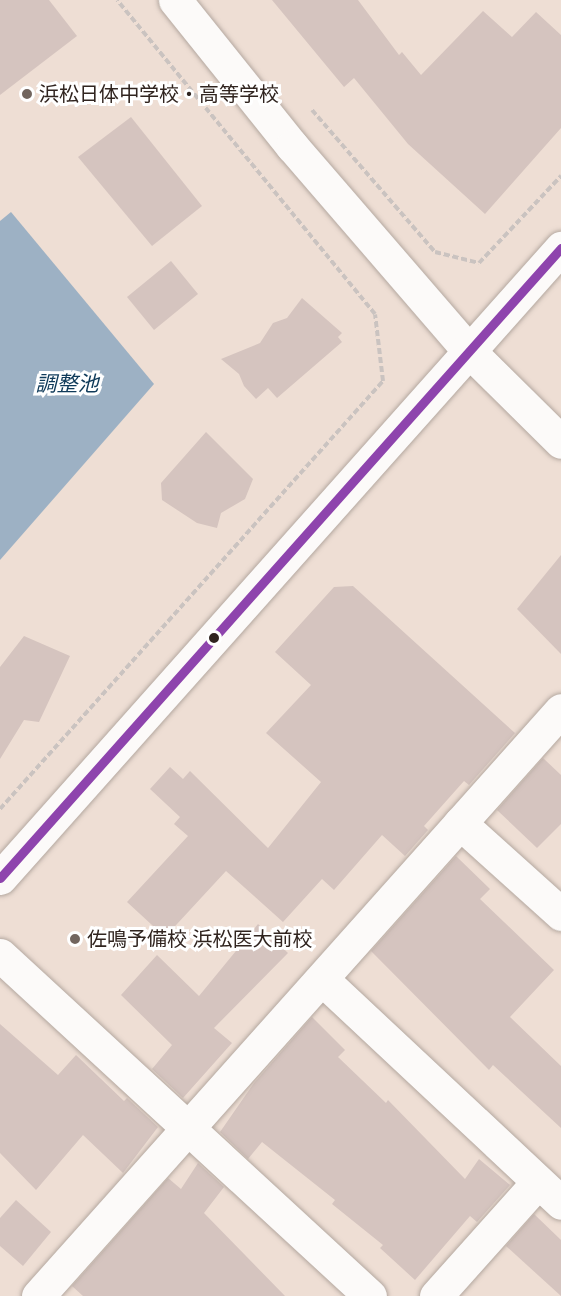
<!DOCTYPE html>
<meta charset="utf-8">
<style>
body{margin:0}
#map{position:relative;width:561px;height:1296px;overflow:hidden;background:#eeded4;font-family:Helvetica,"Noto Sans JP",sans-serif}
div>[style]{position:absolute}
.water>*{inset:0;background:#9db1c4}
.building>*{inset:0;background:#d5c4bf}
.path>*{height:4px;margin-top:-2px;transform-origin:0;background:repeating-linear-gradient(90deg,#cac3c0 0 6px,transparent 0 9px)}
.roads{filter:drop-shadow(0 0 2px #b4a8a0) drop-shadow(0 0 2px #b4a8a0)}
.street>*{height:33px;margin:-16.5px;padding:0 16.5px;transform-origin:16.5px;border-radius:16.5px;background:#fcfaf9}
.secondary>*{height:33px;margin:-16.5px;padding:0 16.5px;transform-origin:16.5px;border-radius:16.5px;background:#fcfaf9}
.bus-1>*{height:9px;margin:-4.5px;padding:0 4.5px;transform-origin:4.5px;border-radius:4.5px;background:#8e44ad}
.dots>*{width:16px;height:16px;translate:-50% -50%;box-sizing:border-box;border:3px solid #fff;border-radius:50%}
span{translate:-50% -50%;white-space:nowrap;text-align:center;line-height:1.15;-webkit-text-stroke:6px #fff;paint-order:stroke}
.poi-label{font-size:20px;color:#30241f}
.left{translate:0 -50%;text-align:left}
.water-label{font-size:21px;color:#0f3a59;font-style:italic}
</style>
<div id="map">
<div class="water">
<div style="clip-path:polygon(11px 212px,154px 384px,0 560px,0 221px)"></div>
</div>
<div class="building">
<div style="clip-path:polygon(0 0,49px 0,77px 36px,0 95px)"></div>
<div style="clip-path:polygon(272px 0,358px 0,399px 55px,402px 52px,421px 75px,483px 11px,512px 37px,536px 12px,561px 35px,561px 128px,485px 214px,408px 144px,354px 78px,344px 87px)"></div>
<div style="clip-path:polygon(131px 117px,202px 206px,152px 246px,78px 157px)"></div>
<div style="clip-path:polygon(171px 261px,198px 294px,154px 330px,127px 297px)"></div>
<div style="clip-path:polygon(302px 298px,342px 333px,338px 337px,342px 342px,277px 398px,268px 388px,256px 399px,244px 386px,239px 374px,221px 359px,260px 343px,273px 323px,287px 318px)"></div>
<div style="clip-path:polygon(206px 432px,253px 479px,245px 499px,221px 513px,217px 528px,197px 523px,162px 500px,161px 483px)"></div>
<div style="clip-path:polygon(561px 555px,561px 654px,517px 609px)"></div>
<div style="clip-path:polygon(353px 586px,515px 733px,469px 785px,464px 781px,424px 826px,428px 830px,405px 856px,382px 835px,334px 890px,322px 879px,283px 922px,226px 871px,165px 937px,127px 902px,188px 836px,174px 824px,180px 817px,150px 789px,170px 767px,183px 779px,190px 771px,268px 848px,321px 782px,266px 733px,311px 685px,275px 652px,334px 587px)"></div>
<div style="clip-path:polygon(24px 636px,70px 656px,39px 722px,24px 720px,0 759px,0 667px)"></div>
<div style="clip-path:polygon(543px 758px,561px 775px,561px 824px,537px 848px,497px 810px)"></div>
<div style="clip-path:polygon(456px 856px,490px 889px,480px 899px,554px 970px,510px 1017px,561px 1066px,561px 1128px,493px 1065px,489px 1070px,371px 951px)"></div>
<div style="clip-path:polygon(258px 924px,288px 953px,214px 1028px,232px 1043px,183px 1098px,152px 1069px,172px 1045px,121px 995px,157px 955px,199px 996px)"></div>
<div style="clip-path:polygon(312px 1017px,345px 1050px,338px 1057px,386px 1103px,388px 1100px,465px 1179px,479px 1159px,510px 1185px,477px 1222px,470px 1216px,415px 1280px,380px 1248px,383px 1245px,332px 1204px,335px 1200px,262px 1142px,248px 1159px,220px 1132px,254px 1083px)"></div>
<div style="clip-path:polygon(0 1024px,58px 1075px,76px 1055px,124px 1101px,127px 1098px,158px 1127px,123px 1173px,83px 1135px,36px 1190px,0 1153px)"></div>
<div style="clip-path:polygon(198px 1163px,224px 1187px,204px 1213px,285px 1296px,83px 1296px,72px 1286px,168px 1178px,181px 1189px)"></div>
<div style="clip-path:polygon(16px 1200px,51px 1232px,23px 1266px,0 1246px,0 1218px)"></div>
<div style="clip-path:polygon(534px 1214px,561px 1240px,561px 1296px,506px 1246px)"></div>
</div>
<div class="path">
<div style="left:312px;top:110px;width:188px;rotate:49.1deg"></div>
<div style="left:435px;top:252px;width:45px;rotate:14deg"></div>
<div style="left:479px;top:263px;width:120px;rotate:-46.7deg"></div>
<div style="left:0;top:809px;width:574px;rotate:-48.18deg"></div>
<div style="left:383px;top:381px;width:67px;rotate:-96.8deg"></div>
<div style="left:375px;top:314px;width:406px;rotate:-129.4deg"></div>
</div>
<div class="roads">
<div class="street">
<div style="left:460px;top:823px;width:136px;rotate:42deg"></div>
<div style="left:0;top:955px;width:503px;rotate:42.66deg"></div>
<div style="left:323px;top:980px;width:326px;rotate:43.1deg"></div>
<div style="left:38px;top:1296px;width:785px;rotate:-48.25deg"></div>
<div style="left:436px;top:1296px;width:153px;rotate:-48.2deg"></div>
</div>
<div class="secondary">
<div style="left:175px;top:0;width:187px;rotate:51.3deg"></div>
<div style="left:292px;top:146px;width:268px;rotate:49.2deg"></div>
<div style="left:467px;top:349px;width:132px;rotate:44.7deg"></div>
<div style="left:0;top:878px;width:844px;rotate:-48.32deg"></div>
</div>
</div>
<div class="bus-1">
<div style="left:0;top:878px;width:844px;rotate:-48.32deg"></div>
</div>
<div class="dots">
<div style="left:27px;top:94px;background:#72655e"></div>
<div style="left:214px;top:638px;background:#30241f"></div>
<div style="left:75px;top:939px;background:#72655e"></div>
</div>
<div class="poi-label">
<span class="left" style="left:39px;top:94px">浜松日体中学校・高等学校</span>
<span class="left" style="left:87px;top:939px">佐鳴予備校 浜松医大前校</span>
</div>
<div class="water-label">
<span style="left:67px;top:384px">調整池</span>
</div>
</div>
